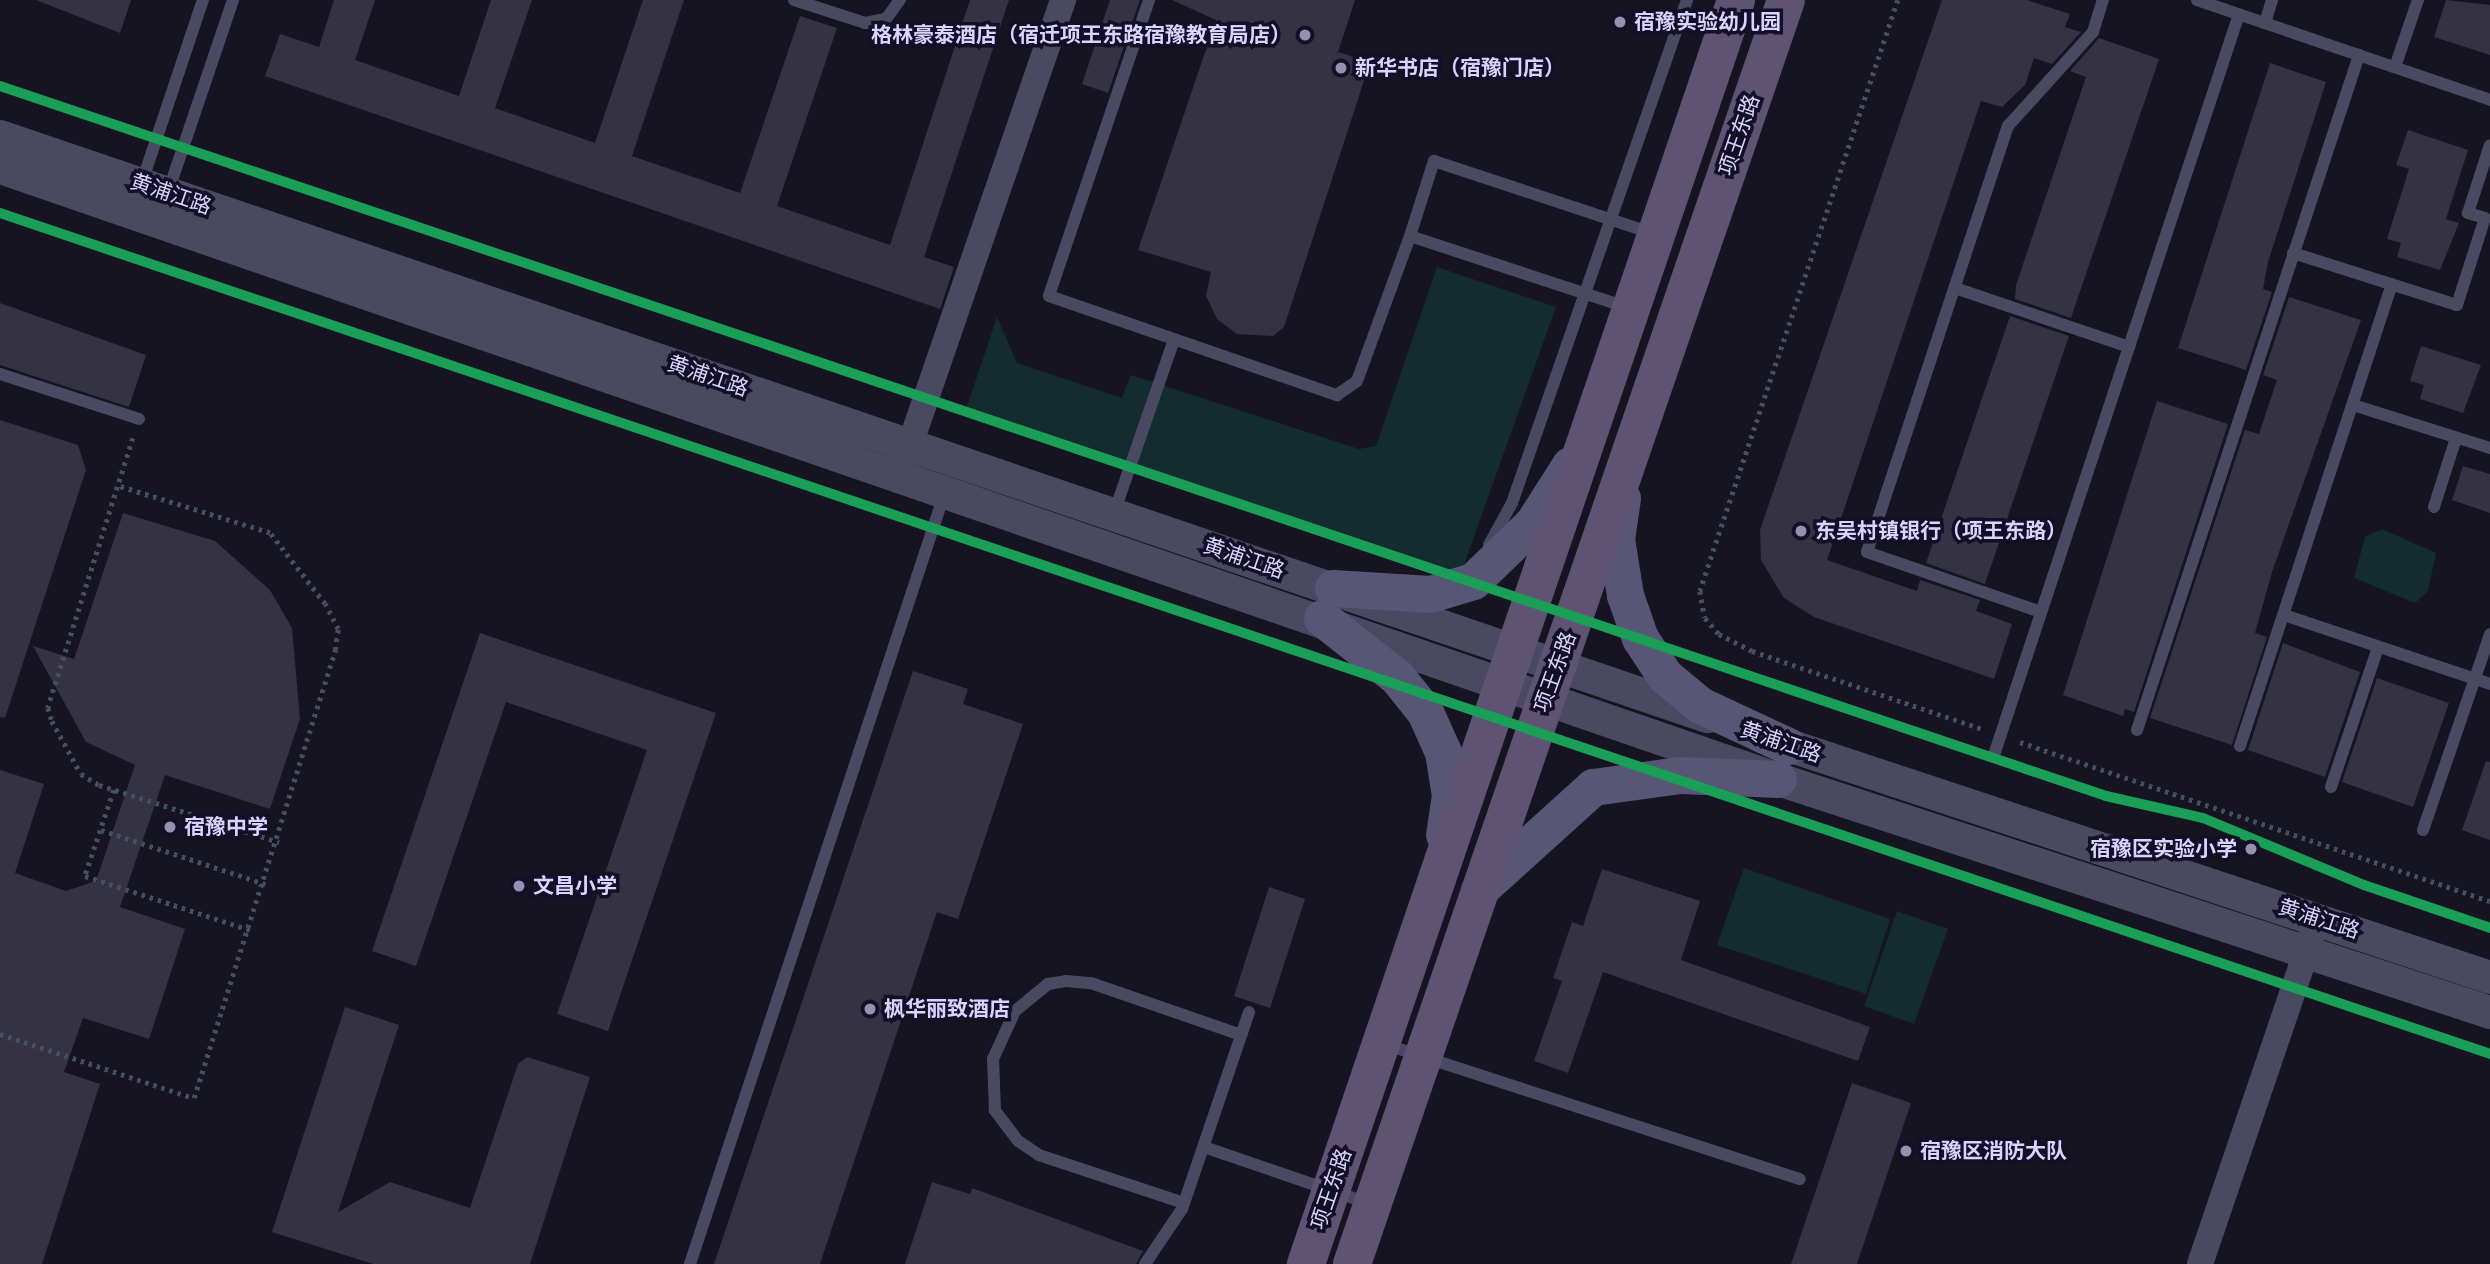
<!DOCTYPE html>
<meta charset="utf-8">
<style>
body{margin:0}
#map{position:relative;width:2490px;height:1264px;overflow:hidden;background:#161421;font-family:"PT Sans","Noto Sans SC",sans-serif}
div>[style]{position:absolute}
.green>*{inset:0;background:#132c2d}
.building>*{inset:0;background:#343243}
.path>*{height:4.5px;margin-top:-2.25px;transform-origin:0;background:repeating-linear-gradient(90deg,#44505f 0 3.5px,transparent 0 8.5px)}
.service>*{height:12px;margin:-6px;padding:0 6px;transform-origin:6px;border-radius:6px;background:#4a4962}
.minor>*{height:26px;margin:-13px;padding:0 13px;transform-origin:13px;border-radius:13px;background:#4a4962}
.tertiary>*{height:33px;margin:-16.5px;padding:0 16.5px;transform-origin:16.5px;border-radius:16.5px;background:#4a4962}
.secondary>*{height:37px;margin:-18.5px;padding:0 18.5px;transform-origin:18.5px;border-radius:18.5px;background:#575674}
.primary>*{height:38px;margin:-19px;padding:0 19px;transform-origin:19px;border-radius:19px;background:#5e5373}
.cycleway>*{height:10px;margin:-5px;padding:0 5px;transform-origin:5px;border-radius:5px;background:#1a9f57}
.dots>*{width:19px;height:19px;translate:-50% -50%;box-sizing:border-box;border:4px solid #130f26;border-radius:50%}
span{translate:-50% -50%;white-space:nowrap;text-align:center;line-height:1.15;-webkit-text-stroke:7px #130f26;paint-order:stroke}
.poi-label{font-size:21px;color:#d9d4ff;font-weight:700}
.left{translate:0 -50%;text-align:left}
.right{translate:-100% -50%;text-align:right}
.street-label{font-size:21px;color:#d9d4ff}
</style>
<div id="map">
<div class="green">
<div style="clip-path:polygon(1437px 267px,1556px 307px,1460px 576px,965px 412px,997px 317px,1017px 363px,1122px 398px,1131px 375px,1359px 449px,1376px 446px)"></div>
<div style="clip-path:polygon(2382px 529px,2436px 553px,2428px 591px,2415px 603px,2354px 578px,2365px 537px)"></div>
<div style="clip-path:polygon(1744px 868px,1890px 919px,1866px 994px,1717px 945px)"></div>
<div style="clip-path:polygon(1897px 911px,1948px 929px,1914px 1024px,1864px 1006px)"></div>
</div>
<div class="building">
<div style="clip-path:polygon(36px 0,131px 0,120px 33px)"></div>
<div style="clip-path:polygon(334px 0,375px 0,355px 60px,459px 96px,491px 0,532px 0,495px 108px,595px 143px,643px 0,684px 0,632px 156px,740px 193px,800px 16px,837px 28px,777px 206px,890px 245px,970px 0,1009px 0,924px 257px,954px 267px,940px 309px,265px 76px,280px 34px,319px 47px)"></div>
<div style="clip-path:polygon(1110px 0,1140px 0,1108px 93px,1082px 84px)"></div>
<div style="clip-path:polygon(1172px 0,1355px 0,1338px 52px,1370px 62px,1284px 327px,1273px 336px,1237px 334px,1217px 319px,1206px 296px,1211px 272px,1138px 250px,1216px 20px)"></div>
<div style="clip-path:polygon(1942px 0,2027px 0,2070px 14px,2065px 27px,2081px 32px,2052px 64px,2034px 58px,2025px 85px,2002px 107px,1981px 101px,1827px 560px,1917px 591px,1920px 580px,1980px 600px,1976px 611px,2012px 624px,1994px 679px,1814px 617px,1784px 598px,1761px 560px,1760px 530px)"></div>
<div style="clip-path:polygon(2446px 0,2490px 5px,2490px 55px,2434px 37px)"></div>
<div style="clip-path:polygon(2099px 38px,2159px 59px,2071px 318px,2015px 299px,2016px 285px,2086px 77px,2070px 71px)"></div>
<div style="clip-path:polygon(2270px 63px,2326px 82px,2268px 262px,2263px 289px,2272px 292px,2246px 370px,2178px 348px)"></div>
<div style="clip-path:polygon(2408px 130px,2468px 150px,2446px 219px,2459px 223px,2440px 270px,2397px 257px,2401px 243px,2387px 239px,2409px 169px,2396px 165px)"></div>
<div style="clip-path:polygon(2289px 297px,2361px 320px,2272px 572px,2255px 633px,2267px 637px,2232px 745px,2150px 718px,2245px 430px,2259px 434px,2277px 380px,2263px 375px)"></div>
<div style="clip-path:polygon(0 303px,146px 355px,129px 407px,0 365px)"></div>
<div style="clip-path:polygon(2010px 316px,2069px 336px,1985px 584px,1926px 563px)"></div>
<div style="clip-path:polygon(2421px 346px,2481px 365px,2463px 413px,2420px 399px,2424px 385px,2410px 381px)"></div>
<div style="clip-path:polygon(2157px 401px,2228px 424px,2134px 712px,2125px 709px,2123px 716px,2063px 695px)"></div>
<div style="clip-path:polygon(0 420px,78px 445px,86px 470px,5px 718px,0 717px)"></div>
<div style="clip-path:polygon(2463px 466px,2490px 474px,2490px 513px,2452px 500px)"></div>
<div style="clip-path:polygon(123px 513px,215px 541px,270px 590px,292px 628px,300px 719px,270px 809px,165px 775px,120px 907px,185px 929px,149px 1039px,83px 1018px,64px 1072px,100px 1084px,42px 1264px,0 1264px,0 770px,44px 784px,15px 873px,66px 891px,96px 881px,135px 765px,86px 742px,33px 646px,74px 659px)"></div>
<div style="clip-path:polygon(480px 633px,716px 713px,608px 1031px,557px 1014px,647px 750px,506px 702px,416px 966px,372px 951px)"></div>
<div style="clip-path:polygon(2283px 643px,2360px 672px,2325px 777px,2248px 750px)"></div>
<div style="clip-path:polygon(913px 671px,968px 689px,963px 704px,1023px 724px,958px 919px,937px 912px,820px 1264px,714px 1264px)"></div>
<div style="clip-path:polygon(2377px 678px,2449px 703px,2413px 807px,2342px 782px)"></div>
<div style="clip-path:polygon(2486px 761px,2490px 762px,2490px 840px,2462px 830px)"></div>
<div style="clip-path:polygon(1602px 869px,1700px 901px,1681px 960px,1870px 1027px,1858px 1061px,1603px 972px,1568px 1073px,1534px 1061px,1562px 981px,1553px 978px,1572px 922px,1583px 926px)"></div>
<div style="clip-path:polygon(1269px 887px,1305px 899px,1270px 1008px,1234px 996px)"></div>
<div style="clip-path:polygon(345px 1007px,399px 1025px,338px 1212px,390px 1182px,470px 1208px,518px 1064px,527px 1057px,590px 1077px,530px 1264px,373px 1264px,272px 1232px)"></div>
<div style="clip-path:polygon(1852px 1083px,1911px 1103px,1857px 1264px,1791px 1264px)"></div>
<div style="clip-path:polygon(932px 1182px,970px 1194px,972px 1188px,1143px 1251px,1136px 1264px,905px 1264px)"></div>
</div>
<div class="path">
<div style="left:1898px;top:0;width:623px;rotate:108.52deg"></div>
<div style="left:1700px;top:591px;width:27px;rotate:80deg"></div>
<div style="left:1705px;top:618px;width:21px;rotate:49deg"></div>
<div style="left:1719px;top:634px;width:37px;rotate:27deg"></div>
<div style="left:1752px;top:651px;width:243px;rotate:18.7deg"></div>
<div style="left:133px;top:438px;width:283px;rotate:107.5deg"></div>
<div style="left:48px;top:708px;width:14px;rotate:73deg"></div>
<div style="left:52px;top:721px;width:60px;rotate:61.3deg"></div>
<div style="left:81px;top:774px;width:21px;rotate:31deg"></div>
<div style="left:99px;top:785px;width:189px;rotate:17.6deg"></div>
<div style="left:2020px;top:742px;width:496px;rotate:18.7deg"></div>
<div style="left:114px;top:790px;width:91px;rotate:108.6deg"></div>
<div style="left:85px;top:876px;width:174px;rotate:18.1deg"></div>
<div style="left:101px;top:830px;width:173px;rotate:18.2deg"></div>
<div style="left:0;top:1034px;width:204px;rotate:18.3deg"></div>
<div style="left:194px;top:1098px;width:470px;rotate:-72.5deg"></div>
<div style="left:335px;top:650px;width:21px;rotate:-82deg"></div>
<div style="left:338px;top:629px;width:28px;rotate:-117deg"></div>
<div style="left:325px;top:604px;width:90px;rotate:-127.8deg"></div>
<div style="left:270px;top:533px;width:159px;rotate:-162.8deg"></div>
</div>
<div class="service">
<div style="left:794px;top:0;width:75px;rotate:17.9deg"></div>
<div style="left:865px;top:23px;width:21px;rotate:-11deg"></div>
<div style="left:886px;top:19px;width:24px;rotate:-54deg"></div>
<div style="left:1149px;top:0;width:312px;rotate:108.7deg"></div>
<div style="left:1049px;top:296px;width:305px;rotate:19deg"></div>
<div style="left:1337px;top:395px;width:24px;rotate:-35deg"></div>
<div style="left:1357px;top:381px;width:154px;rotate:-69.9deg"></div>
<div style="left:2197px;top:0;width:310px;rotate:18.8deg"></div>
<div style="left:2265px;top:23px;width:24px;rotate:-73deg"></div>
<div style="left:2395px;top:67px;width:71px;rotate:-71.1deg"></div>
<div style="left:142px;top:182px;width:192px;rotate:-71.5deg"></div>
<div style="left:168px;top:192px;width:203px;rotate:-71.3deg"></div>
<div style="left:2293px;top:253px;width:172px;rotate:17.6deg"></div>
<div style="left:2457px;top:305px;width:91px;rotate:-72.2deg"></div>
<div style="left:2485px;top:218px;width:18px;rotate:-164deg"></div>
<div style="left:2468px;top:213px;width:71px;rotate:-72.1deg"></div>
<div style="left:1955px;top:288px;width:184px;rotate:18.7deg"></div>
<div style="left:1626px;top:307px;width:227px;rotate:-161.8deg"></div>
<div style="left:1410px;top:236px;width:79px;rotate:-72.3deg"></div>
<div style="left:1434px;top:161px;width:230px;rotate:18.3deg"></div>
<div style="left:0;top:374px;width:146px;rotate:17.9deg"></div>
<div style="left:2353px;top:405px;width:144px;rotate:17.4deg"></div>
<div style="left:2434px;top:507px;width:72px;rotate:-72.3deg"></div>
<div style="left:1114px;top:513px;width:183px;rotate:-70.9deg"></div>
<div style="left:1489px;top:545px;width:48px;rotate:-61.3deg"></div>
<div style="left:1512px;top:503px;width:533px;rotate:-70.82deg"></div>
<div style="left:2041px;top:612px;width:184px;rotate:-161deg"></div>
<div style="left:1867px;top:552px;width:449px;rotate:-71.7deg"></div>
<div style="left:2008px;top:126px;width:127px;rotate:-47.9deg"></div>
<div style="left:2093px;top:32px;width:34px;rotate:-73deg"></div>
<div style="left:2284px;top:615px;width:217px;rotate:18.5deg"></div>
<div style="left:2137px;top:730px;width:711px;rotate:-71.79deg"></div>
<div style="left:2240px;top:746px;width:486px;rotate:-71.8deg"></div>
<div style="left:1994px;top:755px;width:780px;rotate:-71.7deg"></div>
<div style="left:2331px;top:787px;width:148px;rotate:-71.4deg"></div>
<div style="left:2423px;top:830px;width:207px;rotate:-71.1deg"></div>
<div style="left:1384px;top:1044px;width:437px;rotate:18deg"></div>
<div style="left:1204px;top:1147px;width:173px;rotate:18.9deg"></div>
<div style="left:1184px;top:1203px;width:153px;rotate:-161.7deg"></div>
<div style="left:1039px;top:1155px;width:25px;rotate:-146deg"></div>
<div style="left:1018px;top:1141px;width:39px;rotate:-127deg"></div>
<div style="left:995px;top:1110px;width:51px;rotate:-92.2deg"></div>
<div style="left:993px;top:1059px;width:53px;rotate:-65.4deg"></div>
<div style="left:1015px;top:1011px;width:43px;rotate:-39.3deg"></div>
<div style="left:1048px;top:984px;width:18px;rotate:-9deg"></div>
<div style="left:1066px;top:981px;width:25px;rotate:5deg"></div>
<div style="left:1091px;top:983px;width:159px;rotate:19.1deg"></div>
<div style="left:690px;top:1264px;width:810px;rotate:-71.72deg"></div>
<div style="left:1145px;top:1264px;width:66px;rotate:-56.1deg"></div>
<div style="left:1182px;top:1209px;width:208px;rotate:-71.2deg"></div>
</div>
<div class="minor">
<div style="left:904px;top:462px;width:489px;rotate:-71deg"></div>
<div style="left:2200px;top:1264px;width:350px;rotate:-71.2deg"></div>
</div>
<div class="tertiary">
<div style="left:0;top:136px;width:1803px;rotate:18.77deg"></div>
<div style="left:0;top:167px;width:1880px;rotate:18.99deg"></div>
<div style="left:1778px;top:779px;width:749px;rotate:18.12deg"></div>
<div style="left:1761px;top:736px;width:768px;rotate:18.29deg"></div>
</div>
<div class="secondary">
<div style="left:1622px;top:498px;width:41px;rotate:98.3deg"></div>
<div style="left:1616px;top:539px;width:57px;rotate:80.9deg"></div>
<div style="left:1625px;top:595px;width:46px;rotate:70.8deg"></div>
<div style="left:1640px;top:638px;width:45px;rotate:56.7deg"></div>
<div style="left:1665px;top:676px;width:45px;rotate:39.6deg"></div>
<div style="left:1700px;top:705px;width:97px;rotate:25deg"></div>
<div style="left:1333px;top:588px;width:97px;rotate:3.5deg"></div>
<div style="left:1430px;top:594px;width:45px;rotate:-16.8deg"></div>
<div style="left:1473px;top:581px;width:83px;rotate:-44deg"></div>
<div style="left:1533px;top:523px;width:69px;rotate:-57.5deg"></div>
<div style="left:1322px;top:618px;width:95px;rotate:38.2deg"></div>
<div style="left:1397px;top:677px;width:45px;rotate:51.3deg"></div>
<div style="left:1425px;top:712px;width:44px;rotate:65.8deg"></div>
<div style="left:1443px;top:752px;width:44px;rotate:80.8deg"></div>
<div style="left:1450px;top:795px;width:40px;rotate:98.5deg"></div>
<div style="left:1479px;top:890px;width:154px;rotate:-42.1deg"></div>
<div style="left:1593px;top:787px;width:88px;rotate:-7.9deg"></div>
<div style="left:1680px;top:775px;width:98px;rotate:2.3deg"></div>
</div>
<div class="primary">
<div style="left:1306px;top:1264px;width:1335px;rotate:-71.21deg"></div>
<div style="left:1352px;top:1264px;width:1336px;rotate:-71.05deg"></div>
</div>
<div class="cycleway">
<div style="left:0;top:86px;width:2222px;rotate:18.63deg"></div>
<div style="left:2106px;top:796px;width:99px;rotate:12.8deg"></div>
<div style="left:2203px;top:818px;width:174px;rotate:22.6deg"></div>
<div style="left:2364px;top:885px;width:133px;rotate:18.8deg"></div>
<div style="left:0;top:213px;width:2628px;rotate:18.66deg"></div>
</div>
<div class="dots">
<div style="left:1620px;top:22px;background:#9591b1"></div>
<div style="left:1305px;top:35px;background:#9591b1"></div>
<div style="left:1341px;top:68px;background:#9591b1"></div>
<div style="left:1801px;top:531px;background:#9591b1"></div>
<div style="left:170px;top:827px;background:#9591b1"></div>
<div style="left:2251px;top:849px;background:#9591b1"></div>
<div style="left:519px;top:886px;background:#9591b1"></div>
<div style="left:870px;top:1009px;background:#9591b1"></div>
<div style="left:1906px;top:1151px;background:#9591b1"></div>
</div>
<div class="poi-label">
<span class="left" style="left:1634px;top:22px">宿豫实验幼儿园</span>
<span class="right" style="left:1291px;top:35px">格林豪泰酒店（宿迁项王东路宿豫教育局店）</span>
<span class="left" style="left:1355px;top:68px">新华书店（宿豫门店）</span>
<span class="left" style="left:1815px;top:531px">东吴村镇银行（项王东路）</span>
<span class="left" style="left:184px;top:827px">宿豫中学</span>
<span class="right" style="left:2237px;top:849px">宿豫区实验小学</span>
<span class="left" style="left:533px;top:886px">文昌小学</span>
<span class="left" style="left:884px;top:1009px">枫华丽致酒店</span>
<span class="left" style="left:1920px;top:1151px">宿豫区消防大队</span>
</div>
<div class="street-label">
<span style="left:1739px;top:135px;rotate:-71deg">项王东路</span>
<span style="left:171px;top:194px;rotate:19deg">黄浦江路</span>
<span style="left:708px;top:376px;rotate:19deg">黄浦江路</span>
<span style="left:1244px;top:558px;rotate:19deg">黄浦江路</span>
<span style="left:1555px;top:672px;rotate:-70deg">项王东路</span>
<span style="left:1781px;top:742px;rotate:19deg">黄浦江路</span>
<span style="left:2319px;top:919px;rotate:18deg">黄浦江路</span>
<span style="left:1331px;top:1189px;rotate:-71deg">项王东路</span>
</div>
</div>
